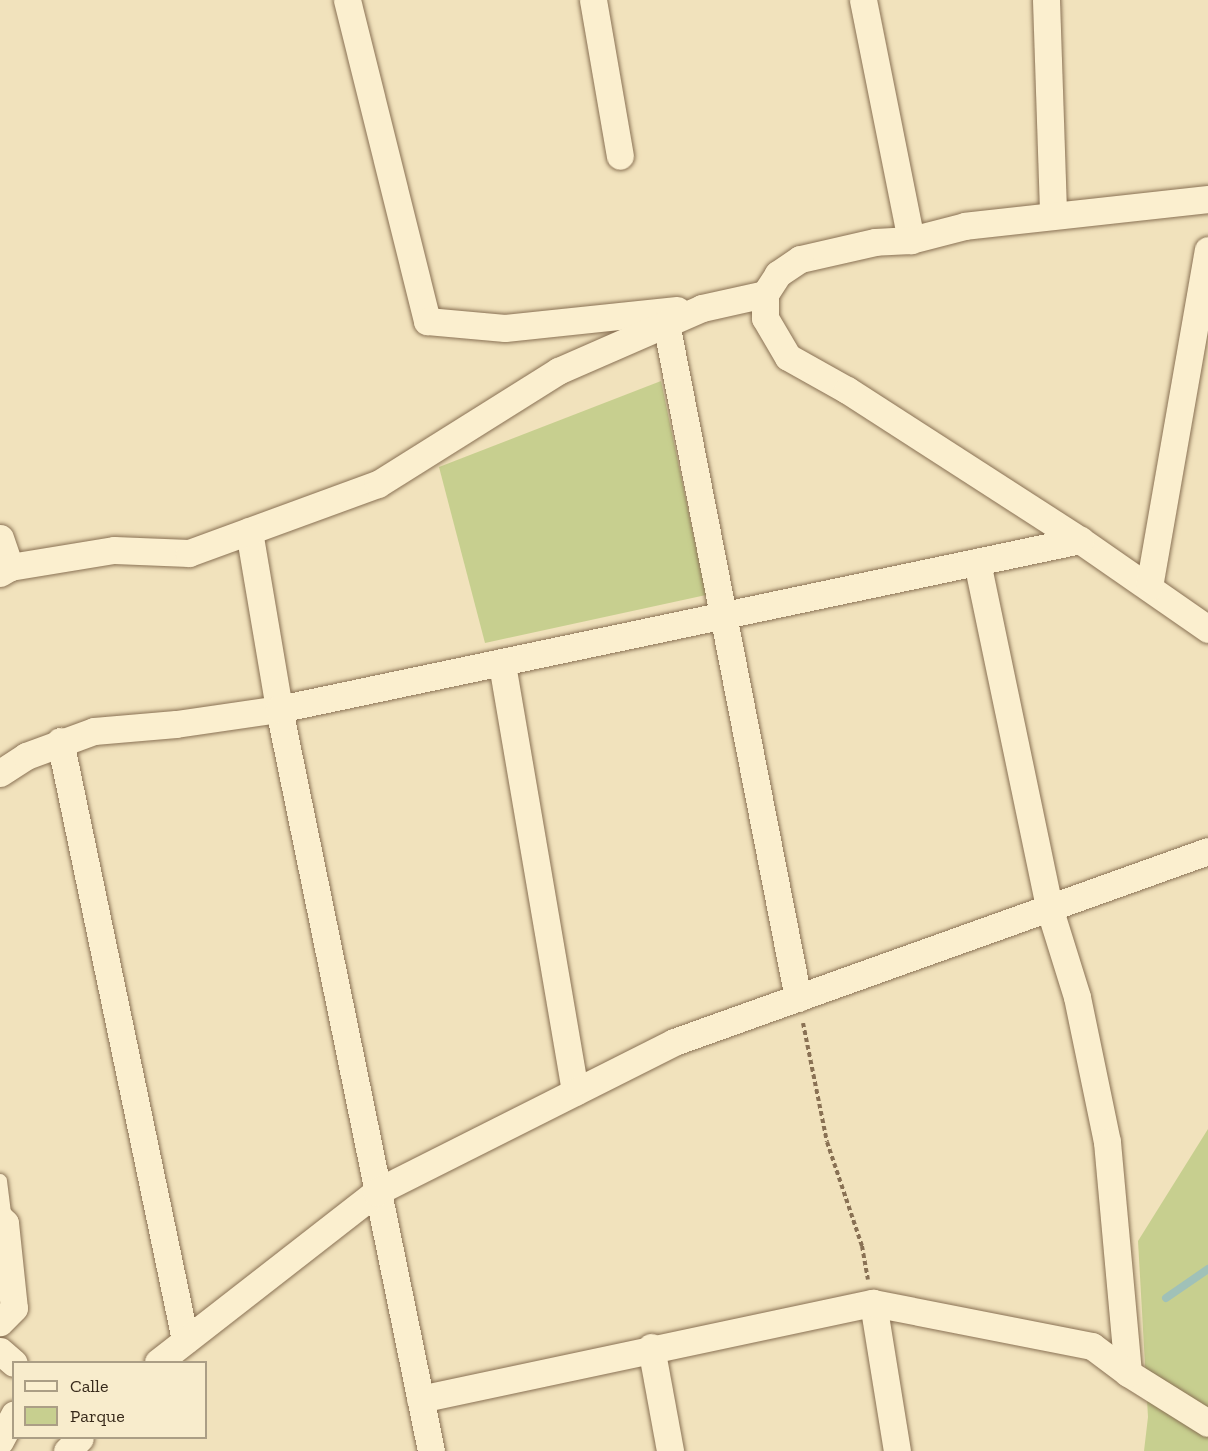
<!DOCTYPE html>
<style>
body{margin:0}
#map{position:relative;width:1208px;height:1451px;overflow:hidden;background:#f1e2bc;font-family:"Zilla Slab",serif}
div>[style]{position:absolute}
.green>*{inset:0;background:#c7cf8f}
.stream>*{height:8px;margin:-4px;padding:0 4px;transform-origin:4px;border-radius:4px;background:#a0c1b8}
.path>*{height:4px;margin-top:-2px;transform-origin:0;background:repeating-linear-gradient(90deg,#897154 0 4.5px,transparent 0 7.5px)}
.roads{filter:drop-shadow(0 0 2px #897154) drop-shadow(0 0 2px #897154)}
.service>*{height:14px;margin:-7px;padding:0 7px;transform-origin:7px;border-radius:7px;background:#fbefcf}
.minor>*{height:27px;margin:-13.5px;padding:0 13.5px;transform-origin:13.5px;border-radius:13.5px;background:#fbefcf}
span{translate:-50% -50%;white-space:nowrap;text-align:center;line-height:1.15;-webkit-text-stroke:4.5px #f8eccc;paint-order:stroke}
.legend{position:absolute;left:12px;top:1361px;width:195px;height:78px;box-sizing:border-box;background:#f8eccc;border:2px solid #ab9e85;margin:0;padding:8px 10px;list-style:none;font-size:18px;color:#37291a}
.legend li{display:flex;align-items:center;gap:12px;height:30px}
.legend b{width:30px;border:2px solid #ab9e85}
</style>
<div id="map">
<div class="green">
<div style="clip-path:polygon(661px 381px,706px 595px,485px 643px,439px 467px)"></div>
<div style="clip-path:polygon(1208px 1129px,1208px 1451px,1144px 1451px,1148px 1417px,1138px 1241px)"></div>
</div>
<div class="stream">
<div style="left:1166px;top:1298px;width:51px;rotate:-34.6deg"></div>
</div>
<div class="path">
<div style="left:803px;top:1023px;width:121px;rotate:78.6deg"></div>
<div style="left:827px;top:1142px;width:110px;rotate:71.4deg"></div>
<div style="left:862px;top:1246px;width:34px;rotate:80deg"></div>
</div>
<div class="roads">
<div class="service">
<div style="left:0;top:1181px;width:40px;rotate:82.9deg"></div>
</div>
<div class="minor">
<div style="left:347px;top:0;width:331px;rotate:76deg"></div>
<div style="left:427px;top:321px;width:78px;rotate:5.1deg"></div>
<div style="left:505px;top:328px;width:173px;rotate:-6deg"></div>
<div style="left:593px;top:0;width:158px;rotate:80.2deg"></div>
<div style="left:863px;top:0;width:245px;rotate:78.7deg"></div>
<div style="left:1046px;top:0;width:215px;rotate:88.1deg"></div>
<div style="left:1208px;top:199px;width:244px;rotate:173.7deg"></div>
<div style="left:965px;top:226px;width:56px;rotate:165.5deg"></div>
<div style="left:911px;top:240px;width:36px;rotate:177deg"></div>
<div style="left:875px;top:242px;width:77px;rotate:167.2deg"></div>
<div style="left:800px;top:259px;width:27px;rotate:146deg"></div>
<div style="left:778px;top:274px;width:24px;rotate:123deg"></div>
<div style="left:765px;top:294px;width:24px;rotate:90deg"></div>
<div style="left:765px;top:318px;width:45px;rotate:59.5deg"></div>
<div style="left:788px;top:357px;width:68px;rotate:29.2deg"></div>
<div style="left:847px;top:390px;width:277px;rotate:32.8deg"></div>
<div style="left:1080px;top:540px;width:156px;rotate:34.8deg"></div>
<div style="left:666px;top:323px;width:688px;rotate:78.94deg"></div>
<div style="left:249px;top:531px;width:181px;rotate:80.4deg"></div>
<div style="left:279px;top:709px;width:757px;rotate:78.42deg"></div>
<div style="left:0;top:538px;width:31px;rotate:71deg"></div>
<div style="left:977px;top:562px;width:352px;rotate:78.2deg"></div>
<div style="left:1049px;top:907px;width:94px;rotate:72.7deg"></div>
<div style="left:1077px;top:997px;width:148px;rotate:78.3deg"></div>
<div style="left:1107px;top:1142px;width:232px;rotate:84.8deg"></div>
<div style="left:1128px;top:1373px;width:94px;rotate:32deg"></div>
<div style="left:0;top:573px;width:12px;rotate:-31deg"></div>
<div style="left:10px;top:567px;width:105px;rotate:-9.3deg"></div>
<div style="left:114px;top:550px;width:75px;rotate:2.3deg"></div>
<div style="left:189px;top:553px;width:201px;rotate:-20.1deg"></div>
<div style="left:378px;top:484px;width:213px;rotate:-32.1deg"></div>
<div style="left:558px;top:371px;width:157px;rotate:-23.6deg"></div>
<div style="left:702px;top:308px;width:65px;rotate:-12.5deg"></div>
<div style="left:1149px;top:587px;width:342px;rotate:-80.1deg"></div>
<div style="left:502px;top:664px;width:434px;rotate:80.3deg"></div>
<div style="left:60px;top:741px;width:612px;rotate:78.21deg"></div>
<div style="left:0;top:773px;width:31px;rotate:-33deg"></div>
<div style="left:26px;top:756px;width:72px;rotate:-20.2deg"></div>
<div style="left:94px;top:731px;width:82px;rotate:-4.9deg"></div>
<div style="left:176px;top:724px;width:104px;rotate:-8.3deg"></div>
<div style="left:279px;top:709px;width:819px;rotate:-11.91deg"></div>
<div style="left:0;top:1218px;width:7px;rotate:45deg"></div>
<div style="left:5px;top:1223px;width:85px;rotate:84deg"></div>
<div style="left:14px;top:1308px;width:20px;rotate:135deg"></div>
<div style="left:873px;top:1303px;width:150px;rotate:80.8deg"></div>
<div style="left:651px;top:1347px;width:106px;rotate:79.6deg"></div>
<div style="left:0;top:1351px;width:18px;rotate:41deg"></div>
<div style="left:158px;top:1362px;width:276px;rotate:-37.9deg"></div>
<div style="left:376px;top:1192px;width:334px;rotate:-26.7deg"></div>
<div style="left:674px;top:1042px;width:567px;rotate:-19.68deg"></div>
<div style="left:420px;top:1399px;width:463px;rotate:-12deg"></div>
<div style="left:873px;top:1303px;width:223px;rotate:11.1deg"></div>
<div style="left:1092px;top:1346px;width:45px;rotate:36.9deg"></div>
<div style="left:0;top:1441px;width:30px;rotate:-62deg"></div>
<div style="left:67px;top:1451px;width:18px;rotate:-45deg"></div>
</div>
</div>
<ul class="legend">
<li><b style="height:8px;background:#fbefcf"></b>Calle</li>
<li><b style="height:16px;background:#c7cf8f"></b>Parque</li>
</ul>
</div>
